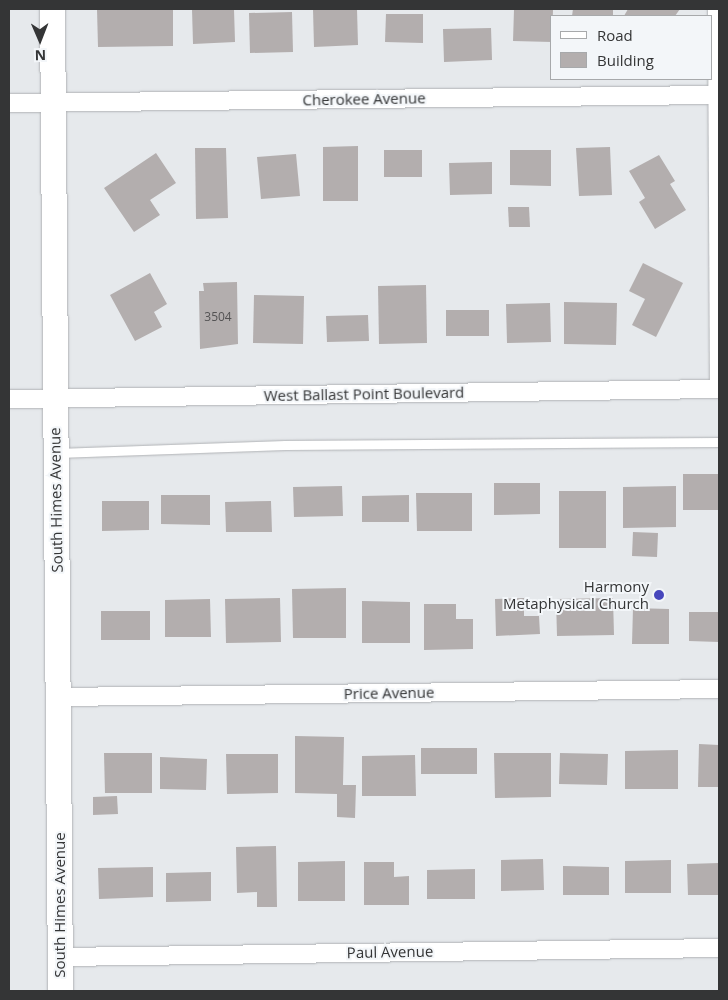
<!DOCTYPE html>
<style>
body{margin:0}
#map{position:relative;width:728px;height:1000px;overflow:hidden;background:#e6e9ec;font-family:"Open Sans",sans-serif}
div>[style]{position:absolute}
.building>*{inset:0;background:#b3aeae}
.roads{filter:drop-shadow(0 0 1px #b0b2b5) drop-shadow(0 0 1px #b0b2b5)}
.lane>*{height:9px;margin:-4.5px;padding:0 4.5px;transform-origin:4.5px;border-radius:4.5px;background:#fff}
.street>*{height:18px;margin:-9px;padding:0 9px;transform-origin:9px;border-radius:9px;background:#fff}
.secondary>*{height:25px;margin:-12.5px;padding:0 12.5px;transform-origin:12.5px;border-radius:12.5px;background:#fff}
.dots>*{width:14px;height:14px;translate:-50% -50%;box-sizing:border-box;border:2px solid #f3f6f9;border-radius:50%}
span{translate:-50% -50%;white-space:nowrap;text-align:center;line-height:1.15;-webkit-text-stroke:4px #f3f6f9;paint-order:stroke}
.number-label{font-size:12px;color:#545354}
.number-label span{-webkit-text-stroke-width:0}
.street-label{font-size:15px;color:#343536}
.poi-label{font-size:15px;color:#343536}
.right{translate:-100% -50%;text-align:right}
.frame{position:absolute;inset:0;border:10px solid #343536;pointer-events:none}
.legend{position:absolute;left:550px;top:15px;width:162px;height:65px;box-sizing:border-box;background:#f3f6f9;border:1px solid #a7a9ab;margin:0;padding:6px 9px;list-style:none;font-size:15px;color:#343536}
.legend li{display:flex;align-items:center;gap:10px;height:25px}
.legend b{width:25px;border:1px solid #a7a9ab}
.north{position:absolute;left:15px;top:15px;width:50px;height:50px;-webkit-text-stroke:4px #f3f6f9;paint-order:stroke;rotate:179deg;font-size:14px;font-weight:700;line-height:20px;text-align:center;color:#343536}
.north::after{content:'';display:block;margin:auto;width:18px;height:22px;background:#343536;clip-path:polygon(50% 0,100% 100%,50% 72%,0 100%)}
</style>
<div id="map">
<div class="building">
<div style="clip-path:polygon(97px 9px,173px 9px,173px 46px,98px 47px)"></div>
<div style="clip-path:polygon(192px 9px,234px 9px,235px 42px,193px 44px)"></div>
<div style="clip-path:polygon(313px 9px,357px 9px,358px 45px,314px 47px)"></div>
<div style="clip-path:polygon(514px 9px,553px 9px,552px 42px,513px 41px)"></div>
<div style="clip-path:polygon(573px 9px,613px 9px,613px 16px,572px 16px)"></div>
<div style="clip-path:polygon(628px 9px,680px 9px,675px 16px,624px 16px)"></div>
<div style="clip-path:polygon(292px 12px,293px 52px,250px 53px,249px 13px)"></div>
<div style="clip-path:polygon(386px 14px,423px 14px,423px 43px,385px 42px)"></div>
<div style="clip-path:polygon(491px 28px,492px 60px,444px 62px,443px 29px)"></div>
<div style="clip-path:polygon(358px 146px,358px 201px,323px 201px,323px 147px)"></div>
<div style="clip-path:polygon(610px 147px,612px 195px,579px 196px,576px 148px)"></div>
<div style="clip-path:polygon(195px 148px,226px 148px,228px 218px,196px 219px)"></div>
<div style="clip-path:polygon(384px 150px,422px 150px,422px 177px,384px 177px)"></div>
<div style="clip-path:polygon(510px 150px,551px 150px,551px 186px,510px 185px)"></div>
<div style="clip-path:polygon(156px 153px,176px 183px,150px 200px,160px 215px,134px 232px,104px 188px)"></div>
<div style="clip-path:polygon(296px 154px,300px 196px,261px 199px,257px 157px)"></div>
<div style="clip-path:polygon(659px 155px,675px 181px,670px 184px,686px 210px,655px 229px,639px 202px,645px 198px,629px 171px)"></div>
<div style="clip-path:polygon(492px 162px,492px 194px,450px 195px,449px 163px)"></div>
<div style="clip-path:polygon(508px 207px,529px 207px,530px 227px,509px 227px)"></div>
<div style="clip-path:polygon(643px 263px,683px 283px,656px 337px,632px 325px,645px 299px,629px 291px)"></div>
<div style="clip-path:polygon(150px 273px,167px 304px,154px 312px,162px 327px,135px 341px,110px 295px)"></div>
<div style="clip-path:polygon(237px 282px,238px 344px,200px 349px,199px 291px,204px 291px,203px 283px)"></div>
<div style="clip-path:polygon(426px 285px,427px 343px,379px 344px,378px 286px)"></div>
<div style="clip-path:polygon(254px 295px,304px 296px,303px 344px,253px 343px)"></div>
<div style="clip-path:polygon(564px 302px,617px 303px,616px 345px,564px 344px)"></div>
<div style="clip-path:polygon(550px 303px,551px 342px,507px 343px,506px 304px)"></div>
<div style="clip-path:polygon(446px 310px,489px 310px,489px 336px,446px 336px)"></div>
<div style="clip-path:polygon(368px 315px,369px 341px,327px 342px,326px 316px)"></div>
<div style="clip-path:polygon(683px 474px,719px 474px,719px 510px,683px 510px)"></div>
<div style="clip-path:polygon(494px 483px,540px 483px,540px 514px,494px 515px)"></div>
<div style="clip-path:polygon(342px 486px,343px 516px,294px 517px,293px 487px)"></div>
<div style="clip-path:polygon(676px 486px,676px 527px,623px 528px,623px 487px)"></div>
<div style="clip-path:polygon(559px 491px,606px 491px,606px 548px,559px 548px)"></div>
<div style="clip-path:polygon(416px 493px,472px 493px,472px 531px,417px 531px)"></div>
<div style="clip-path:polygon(161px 495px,210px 495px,210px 525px,161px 524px)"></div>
<div style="clip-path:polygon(409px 495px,409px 522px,362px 522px,362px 496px)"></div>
<div style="clip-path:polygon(102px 501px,149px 501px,149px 530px,102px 531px)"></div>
<div style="clip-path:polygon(271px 501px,272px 532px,226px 532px,225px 502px)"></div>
<div style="clip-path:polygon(633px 532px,658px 533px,657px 557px,632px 556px)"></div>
<div style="clip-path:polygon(346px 588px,346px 638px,293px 638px,292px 589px)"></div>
<div style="clip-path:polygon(280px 598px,281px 642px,226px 643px,225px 599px)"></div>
<div style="clip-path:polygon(524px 598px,524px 616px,539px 616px,540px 634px,496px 636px,495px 599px)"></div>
<div style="clip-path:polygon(613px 598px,614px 635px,557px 636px,556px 599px)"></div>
<div style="clip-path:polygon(210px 599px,211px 637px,165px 637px,165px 600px)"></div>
<div style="clip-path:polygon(362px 601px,410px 602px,410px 643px,362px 643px)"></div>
<div style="clip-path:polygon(424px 604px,456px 604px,456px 619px,473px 619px,473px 649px,424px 650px)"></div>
<div style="clip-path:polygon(633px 608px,669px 609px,669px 644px,632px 644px)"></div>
<div style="clip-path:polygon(101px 611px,150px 611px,150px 640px,101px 640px)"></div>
<div style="clip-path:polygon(689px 612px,719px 612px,719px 642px,689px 641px)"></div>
<div style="clip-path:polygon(295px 736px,344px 737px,343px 785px,356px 785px,355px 818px,337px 817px,337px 794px,295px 793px)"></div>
<div style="clip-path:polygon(699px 744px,719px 745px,719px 787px,698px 787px)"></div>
<div style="clip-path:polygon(421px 748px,477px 748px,477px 774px,421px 774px)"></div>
<div style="clip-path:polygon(678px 750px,678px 789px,625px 789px,625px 751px)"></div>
<div style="clip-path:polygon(104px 753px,152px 753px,152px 793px,105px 793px)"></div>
<div style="clip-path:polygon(494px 753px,551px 753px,551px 797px,495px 798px)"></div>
<div style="clip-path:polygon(560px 753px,608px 754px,607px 785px,559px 784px)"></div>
<div style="clip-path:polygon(226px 754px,278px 754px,278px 793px,227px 794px)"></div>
<div style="clip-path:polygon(415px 755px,416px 796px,362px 796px,362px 756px)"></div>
<div style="clip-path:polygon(160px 757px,207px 759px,206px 790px,160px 789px)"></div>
<div style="clip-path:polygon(117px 796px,118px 814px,93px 815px,93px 797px)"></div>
<div style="clip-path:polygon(276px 846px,277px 907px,257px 907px,257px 892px,237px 893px,236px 847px)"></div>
<div style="clip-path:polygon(543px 859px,544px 890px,501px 891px,501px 860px)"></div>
<div style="clip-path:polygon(671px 860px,671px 893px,625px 893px,625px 861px)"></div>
<div style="clip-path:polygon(345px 861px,345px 901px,298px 901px,298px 862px)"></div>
<div style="clip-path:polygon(364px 862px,394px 862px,394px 877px,409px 876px,409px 905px,364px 905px)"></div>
<div style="clip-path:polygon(719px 863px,719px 895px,688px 895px,687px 864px)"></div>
<div style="clip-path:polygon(563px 866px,609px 867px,609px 895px,563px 895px)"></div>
<div style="clip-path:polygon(153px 867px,153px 897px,99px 899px,98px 868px)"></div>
<div style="clip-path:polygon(475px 869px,475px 899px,427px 899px,427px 870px)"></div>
<div style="clip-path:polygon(211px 872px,211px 901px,166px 902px,166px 873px)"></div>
</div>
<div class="roads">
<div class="lane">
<div style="left:57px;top:453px;width:228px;rotate:-2deg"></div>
<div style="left:285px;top:445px;width:434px;rotate:-0.4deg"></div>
</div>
<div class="street">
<div style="left:717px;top:9px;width:380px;rotate:89.7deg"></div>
<div style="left:9px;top:103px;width:710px;rotate:-0.65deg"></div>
<div style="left:9px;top:399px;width:710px;rotate:-0.81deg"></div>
<div style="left:58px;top:697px;width:661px;rotate:-0.69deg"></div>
<div style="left:60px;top:957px;width:659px;rotate:-0.78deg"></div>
</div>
<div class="secondary">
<div style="left:52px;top:9px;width:982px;rotate:89.53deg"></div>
</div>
</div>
<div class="dots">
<div style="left:659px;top:595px;background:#4746bc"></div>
</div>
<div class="number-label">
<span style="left:218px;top:317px">3504</span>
</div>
<div class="street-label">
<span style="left:364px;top:99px;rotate:-1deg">Cherokee Avenue</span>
<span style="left:364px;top:394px;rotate:-1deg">West Ballast Point Boulevard</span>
<span style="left:56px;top:500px;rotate:-91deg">South Himes Avenue</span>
<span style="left:389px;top:693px;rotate:-1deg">Price Avenue</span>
<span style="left:60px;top:905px;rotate:-90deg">South Himes Avenue</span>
<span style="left:390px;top:952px;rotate:-1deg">Paul Avenue</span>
</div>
<div class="poi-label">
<span class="right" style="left:649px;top:595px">Harmony<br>Metaphysical Church</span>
</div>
<div class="frame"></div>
<ul class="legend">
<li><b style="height:6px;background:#fff"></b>Road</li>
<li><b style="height:14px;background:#b3aeae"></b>Building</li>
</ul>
<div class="north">N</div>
</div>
